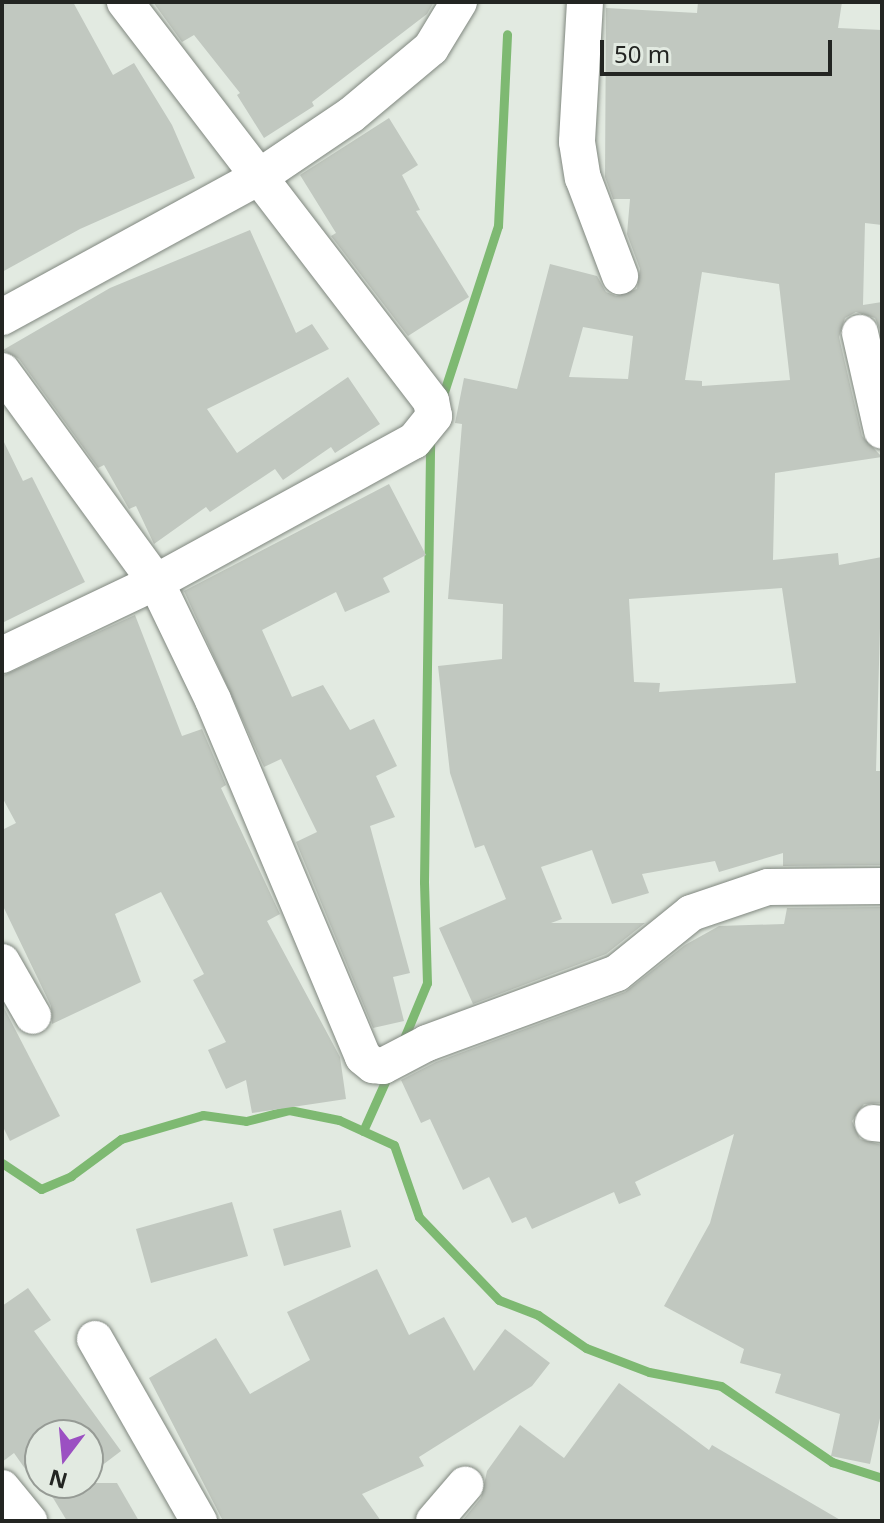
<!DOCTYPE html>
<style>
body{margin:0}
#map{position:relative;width:884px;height:1523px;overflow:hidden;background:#e2eae1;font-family:"Noto Sans",sans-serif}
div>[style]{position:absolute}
.stream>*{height:9px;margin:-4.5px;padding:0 4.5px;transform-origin:4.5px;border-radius:4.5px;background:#7eb972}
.building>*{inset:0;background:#c1c8c0}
.roads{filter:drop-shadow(0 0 2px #80877f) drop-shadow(0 0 2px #80877f)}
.street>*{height:36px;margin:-18px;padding:0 18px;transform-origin:18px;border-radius:18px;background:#fff}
span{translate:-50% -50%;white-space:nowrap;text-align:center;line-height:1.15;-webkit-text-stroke:7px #e2eae1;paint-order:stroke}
.frame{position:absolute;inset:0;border:4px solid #232522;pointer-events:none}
.north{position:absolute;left:24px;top:1419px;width:80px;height:80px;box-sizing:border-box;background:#e2eae1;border:2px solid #969b95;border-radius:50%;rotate:196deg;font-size:22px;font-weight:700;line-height:32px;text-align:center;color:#232522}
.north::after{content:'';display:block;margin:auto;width:28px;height:36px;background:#9b50c2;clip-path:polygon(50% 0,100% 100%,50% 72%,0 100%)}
.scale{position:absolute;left:600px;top:40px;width:232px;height:36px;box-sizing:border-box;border:4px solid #232522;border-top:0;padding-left:10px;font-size:24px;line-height:28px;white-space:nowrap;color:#232522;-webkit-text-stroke:6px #e2eae1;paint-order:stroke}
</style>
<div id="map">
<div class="stream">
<div style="left:442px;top:398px;width:181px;rotate:-72deg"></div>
<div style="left:498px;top:226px;width:192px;rotate:-87.3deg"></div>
<div style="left:402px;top:1043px;width:65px;rotate:-67.4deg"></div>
<div style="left:427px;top:983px;width:101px;rotate:-91.7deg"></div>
<div style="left:424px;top:882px;width:443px;rotate:-89.2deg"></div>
<div style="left:363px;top:1131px;width:61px;rotate:-65.9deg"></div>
<div style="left:2px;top:1163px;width:47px;rotate:33.7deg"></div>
<div style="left:41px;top:1189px;width:33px;rotate:-23deg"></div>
<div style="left:71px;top:1176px;width:62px;rotate:-36.5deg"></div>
<div style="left:121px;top:1139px;width:85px;rotate:-16.3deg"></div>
<div style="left:203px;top:1115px;width:43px;rotate:7.9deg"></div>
<div style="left:246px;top:1121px;width:44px;rotate:-14.3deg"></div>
<div style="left:289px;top:1110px;width:51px;rotate:11.3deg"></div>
<div style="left:339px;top:1120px;width:60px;rotate:24.4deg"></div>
<div style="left:394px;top:1145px;width:76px;rotate:70.9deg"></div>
<div style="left:419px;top:1217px;width:115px;rotate:46.1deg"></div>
<div style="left:499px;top:1300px;width:42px;rotate:21deg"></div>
<div style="left:538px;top:1315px;width:58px;rotate:34.5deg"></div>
<div style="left:586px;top:1348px;width:67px;rotate:20.9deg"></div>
<div style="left:649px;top:1372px;width:73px;rotate:11deg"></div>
<div style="left:721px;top:1386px;width:135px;rotate:34.4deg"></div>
<div style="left:832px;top:1462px;width:52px;rotate:17.7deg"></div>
</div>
<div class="building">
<div style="clip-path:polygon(2px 2px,73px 2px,113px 75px,134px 63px,172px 125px,195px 178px,80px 229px,2px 272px)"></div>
<div style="clip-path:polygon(153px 2px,434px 2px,427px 14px,312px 102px,314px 106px,264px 138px,237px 95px,240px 93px,194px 35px,182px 42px)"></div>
<div style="clip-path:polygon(evenodd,698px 2px,842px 2px,838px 28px,882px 30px,882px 225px,865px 223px,863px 305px,882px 302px,882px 335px,875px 318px,856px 312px,845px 318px,839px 337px,862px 436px,882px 457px,775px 473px,773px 560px,838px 553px,839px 565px,882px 557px,876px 771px,882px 771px,882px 865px,783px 866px,783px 853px,719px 872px,715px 861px,642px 874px,649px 893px,612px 904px,592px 850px,541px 867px,562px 919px,551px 923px,645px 923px,606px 954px,473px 1004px,439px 928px,506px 899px,484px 845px,475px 848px,450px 773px,438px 666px,502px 659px,503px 604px,448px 599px,462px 424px,455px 423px,464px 378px,517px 389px,550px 264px,597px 276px,606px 292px,616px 296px,637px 289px,640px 269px,627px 234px,630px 199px,613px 199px,605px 177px,606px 8px,697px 13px,698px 2px,702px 272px,779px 284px,790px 380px,702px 386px,702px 381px,685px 380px,702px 272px,698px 2px,583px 327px,633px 336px,628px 379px,569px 377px,583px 327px,698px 2px,782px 588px,796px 683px,659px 692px,660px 683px,634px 682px,629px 599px,782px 588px)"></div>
<div style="clip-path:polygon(389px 118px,418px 165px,402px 175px,420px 210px,416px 211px,469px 297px,408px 336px,331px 236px,336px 233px,300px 175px)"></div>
<div style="clip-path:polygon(250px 230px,296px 333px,312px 324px,329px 349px,207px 409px,237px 453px,348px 377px,380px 424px,335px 453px,331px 447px,283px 480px,275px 469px,210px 512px,206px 507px,154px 544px,136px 506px,129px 509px,104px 465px,98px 468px,19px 359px,3px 350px,110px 288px)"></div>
<div style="clip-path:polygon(2px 438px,23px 481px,32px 477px,85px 582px,2px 623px)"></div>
<div style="clip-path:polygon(389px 484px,426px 555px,383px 578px,390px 592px,345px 612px,336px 592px,262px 630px,292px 697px,323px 685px,350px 730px,374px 719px,397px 766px,376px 776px,395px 817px,370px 826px,410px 973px,393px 977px,404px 1021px,373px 1028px,296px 842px,317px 832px,281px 759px,264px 767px,184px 591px)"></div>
<div style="clip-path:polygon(135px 615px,182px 736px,202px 729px,226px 785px,221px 788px,280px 914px,267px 921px,340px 1057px,346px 1099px,252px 1113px,246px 1080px,226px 1089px,208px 1050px,226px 1042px,193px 980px,204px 974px,161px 892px,115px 914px,141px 982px,52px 1024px,51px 1006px,2px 904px,2px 830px,16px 823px,2px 797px,2px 676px)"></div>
<div style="clip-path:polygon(882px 907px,882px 1103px,864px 1104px,852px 1121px,860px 1139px,882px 1145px,882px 1409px,870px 1464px,831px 1456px,840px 1414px,775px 1393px,781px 1374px,740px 1363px,744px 1349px,664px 1306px,710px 1223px,734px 1134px,635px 1182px,641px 1195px,619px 1204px,614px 1192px,532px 1229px,526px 1217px,512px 1223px,489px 1177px,463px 1190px,430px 1119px,421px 1123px,401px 1080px,436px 1062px,625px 992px,685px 945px,719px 926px,784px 924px,787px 908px)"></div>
<div style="clip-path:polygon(2px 1004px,60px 1116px,10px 1141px,2px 1125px)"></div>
<div style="clip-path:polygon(232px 1202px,248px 1256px,151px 1283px,136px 1229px)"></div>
<div style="clip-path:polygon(341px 1210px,351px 1247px,284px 1266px,273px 1229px)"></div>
<div style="clip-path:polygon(377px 1269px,409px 1335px,444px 1317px,474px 1371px,505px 1329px,550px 1363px,532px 1386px,419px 1457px,424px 1466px,362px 1494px,381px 1521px,223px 1521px,149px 1378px,216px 1338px,250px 1394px,310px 1360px,287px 1312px)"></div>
<div style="clip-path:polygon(28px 1288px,51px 1320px,34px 1331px,121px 1451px,88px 1476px,88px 1435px,40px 1435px,40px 1490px,14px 1453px,2px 1462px,2px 1306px)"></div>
<div style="clip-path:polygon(619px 1383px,709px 1450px,712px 1445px,842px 1521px,462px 1521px,481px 1498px,487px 1471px,520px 1425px,564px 1458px)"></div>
<div style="clip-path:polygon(44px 1483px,117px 1483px,139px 1521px,67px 1521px)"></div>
</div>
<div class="roads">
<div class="street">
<div style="left:585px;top:2px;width:140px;rotate:93.3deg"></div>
<div style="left:577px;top:142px;width:36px;rotate:81deg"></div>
<div style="left:583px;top:178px;width:105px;rotate:69.3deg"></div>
<div style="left:2px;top:317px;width:293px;rotate:-28.6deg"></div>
<div style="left:259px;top:177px;width:111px;rotate:-34deg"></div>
<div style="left:351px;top:115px;width:104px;rotate:-39.9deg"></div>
<div style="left:431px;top:48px;width:54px;rotate:-58.7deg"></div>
<div style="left:860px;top:333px;width:100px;rotate:77.3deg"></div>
<div style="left:2px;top:371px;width:261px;rotate:53.9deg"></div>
<div style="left:156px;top:582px;width:131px;rotate:64.2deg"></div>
<div style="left:213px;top:700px;width:387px;rotate:67.2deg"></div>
<div style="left:363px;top:1057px;width:13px;rotate:39deg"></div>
<div style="left:373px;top:1065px;width:10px;rotate:6deg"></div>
<div style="left:383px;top:1066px;width:50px;rotate:-27.6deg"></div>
<div style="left:427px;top:1043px;width:202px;rotate:-20.2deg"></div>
<div style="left:617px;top:973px;width:95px;rotate:-39deg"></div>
<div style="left:691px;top:913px;width:81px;rotate:-18.7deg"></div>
<div style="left:768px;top:887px;width:114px;rotate:-0.5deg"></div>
<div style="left:2px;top:655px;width:170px;rotate:-25.4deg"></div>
<div style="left:156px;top:582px;width:294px;rotate:-28.7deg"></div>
<div style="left:414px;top:441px;width:32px;rotate:-51deg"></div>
<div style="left:434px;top:416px;width:15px;rotate:-101deg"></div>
<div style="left:431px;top:401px;width:503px;rotate:-127.49deg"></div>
<div style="left:2px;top:962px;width:62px;rotate:60.1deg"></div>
<div style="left:873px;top:1123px;width:9px;rotate:6deg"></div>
<div style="left:95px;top:1339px;width:210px;rotate:60.3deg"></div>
<div style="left:2px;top:1488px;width:43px;rotate:50.7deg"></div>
<div style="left:434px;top:1521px;width:48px;rotate:-49.3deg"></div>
</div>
</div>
<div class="frame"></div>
<div class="north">N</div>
<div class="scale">50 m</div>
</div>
